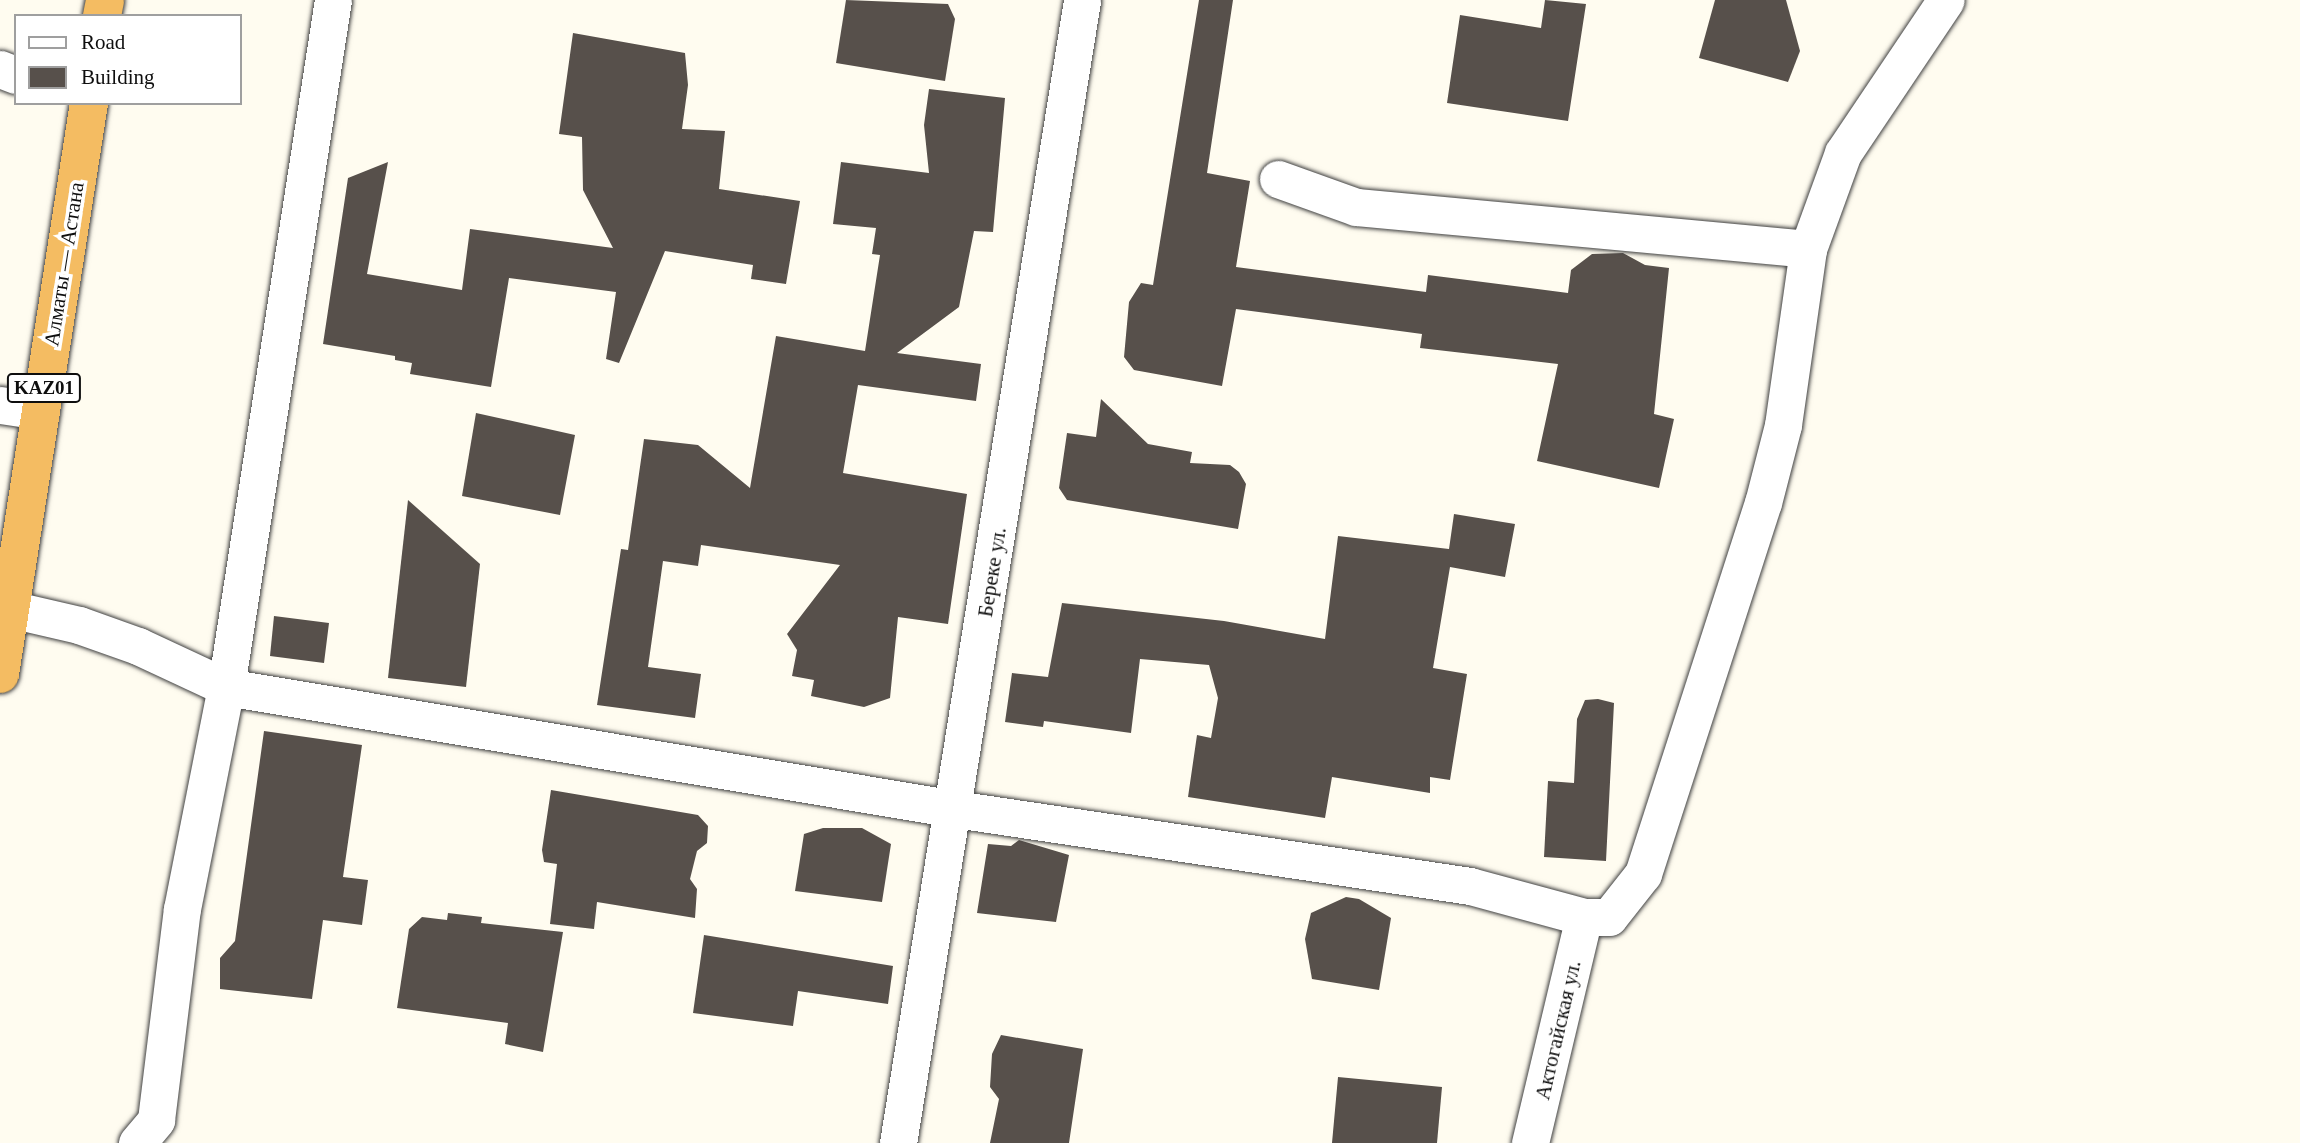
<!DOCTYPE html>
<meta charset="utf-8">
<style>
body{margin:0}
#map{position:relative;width:2300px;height:1143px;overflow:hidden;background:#fffcf0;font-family:"Times New Roman",serif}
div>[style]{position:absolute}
.building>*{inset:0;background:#57504b}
.roads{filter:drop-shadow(0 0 2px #414141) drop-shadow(0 0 2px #414141)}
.minor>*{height:37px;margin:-18.5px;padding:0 18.5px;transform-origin:18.5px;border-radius:18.5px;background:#fff}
.trunk>*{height:38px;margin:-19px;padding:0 19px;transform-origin:19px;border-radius:19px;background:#f4bc62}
span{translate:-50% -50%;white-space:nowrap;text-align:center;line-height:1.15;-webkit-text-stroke:7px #fff;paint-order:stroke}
.shield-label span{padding:2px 5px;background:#fff;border:2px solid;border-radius:5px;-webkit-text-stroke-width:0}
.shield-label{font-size:19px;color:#0e0e0e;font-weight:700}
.street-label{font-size:21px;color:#0e0e0e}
.legend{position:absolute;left:14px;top:14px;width:228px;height:91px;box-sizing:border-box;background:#fff;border:2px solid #9f9f9f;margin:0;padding:9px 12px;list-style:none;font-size:21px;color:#0e0e0e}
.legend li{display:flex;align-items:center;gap:14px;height:35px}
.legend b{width:35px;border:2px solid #9f9f9f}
</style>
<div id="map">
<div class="building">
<div style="clip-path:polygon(846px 0,948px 4px,955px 19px,945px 81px,836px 63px)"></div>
<div style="clip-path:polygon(1199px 0,1233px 0,1207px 173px,1250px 181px,1236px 267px,1426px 292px,1428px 275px,1568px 293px,1571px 270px,1592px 254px,1623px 253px,1645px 265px,1669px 268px,1654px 414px,1674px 419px,1659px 488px,1537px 461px,1558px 364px,1420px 348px,1422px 334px,1236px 309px,1222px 386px,1134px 370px,1124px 357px,1129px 302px,1141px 283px,1153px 285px)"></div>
<div style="clip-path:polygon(1545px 0,1586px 4px,1568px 121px,1447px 103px,1460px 15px,1541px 28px)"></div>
<div style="clip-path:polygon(1715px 0,1786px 0,1800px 51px,1788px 82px,1699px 58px)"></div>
<div style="clip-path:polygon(573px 33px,685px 53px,688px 85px,682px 129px,725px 131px,719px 189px,800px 201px,786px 284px,751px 279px,753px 265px,665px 251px,619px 363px,606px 359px,616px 292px,509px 278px,491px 387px,410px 374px,412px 363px,395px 360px,395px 356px,323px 344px,348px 178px,388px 162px,367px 274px,462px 290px,470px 229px,613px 248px,583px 190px,582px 137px,559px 134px)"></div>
<div style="clip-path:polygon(929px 89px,1005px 98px,993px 232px,974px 231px,959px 307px,897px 353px,981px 364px,976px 401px,858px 385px,843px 473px,967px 494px,948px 624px,898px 617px,890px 698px,864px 707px,811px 696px,814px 680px,792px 676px,797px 650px,787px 634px,840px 565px,701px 545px,698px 566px,663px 561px,648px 667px,701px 674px,695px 718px,597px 705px,621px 549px,628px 550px,644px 439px,698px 445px,750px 488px,776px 336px,865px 351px,880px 255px,872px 254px,876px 228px,833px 224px,841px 162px,929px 173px,924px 125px)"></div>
<div style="clip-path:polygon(1101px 399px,1148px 444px,1192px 452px,1190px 463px,1230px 465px,1239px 472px,1246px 484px,1238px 529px,1067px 500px,1059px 488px,1067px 433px,1096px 437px)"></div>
<div style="clip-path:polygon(476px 413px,575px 435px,560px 515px,462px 496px)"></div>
<div style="clip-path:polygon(408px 500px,480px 564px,466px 687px,388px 678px)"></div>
<div style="clip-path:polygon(1454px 514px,1515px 524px,1505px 577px,1450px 567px,1433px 668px,1467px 674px,1450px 780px,1430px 777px,1430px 793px,1332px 777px,1325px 818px,1188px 797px,1197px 735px,1211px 738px,1218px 698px,1209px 665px,1140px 659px,1131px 733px,1044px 721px,1043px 727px,1005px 722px,1012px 673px,1048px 677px,1062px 603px,1224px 621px,1325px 639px,1338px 536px,1449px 549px)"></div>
<div style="clip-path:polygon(274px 616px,329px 623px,324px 663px,270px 656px)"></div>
<div style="clip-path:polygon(1598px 699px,1614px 703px,1606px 861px,1544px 857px,1548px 781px,1574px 783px,1577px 719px,1585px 700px)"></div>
<div style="clip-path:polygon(264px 731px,362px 745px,343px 877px,368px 880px,362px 925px,323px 920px,312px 999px,220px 989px,220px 958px,235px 941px)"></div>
<div style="clip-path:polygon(551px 790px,698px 815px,708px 826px,707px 843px,697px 851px,690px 879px,697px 889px,695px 918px,597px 902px,594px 929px,550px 924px,557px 864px,544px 862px,542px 850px)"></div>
<div style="clip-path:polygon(823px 828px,862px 828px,891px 844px,882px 902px,795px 891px,804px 834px)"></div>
<div style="clip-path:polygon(1019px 840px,1069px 855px,1056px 922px,977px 913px,988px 844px,1011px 846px)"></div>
<div style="clip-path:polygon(1346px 897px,1359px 899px,1391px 918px,1379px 990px,1312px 979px,1305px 939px,1311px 913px)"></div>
<div style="clip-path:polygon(448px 913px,482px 917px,481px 923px,563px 932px,543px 1052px,505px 1044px,508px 1023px,397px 1008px,409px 929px,422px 917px,447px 920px)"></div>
<div style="clip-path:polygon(704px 935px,893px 966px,888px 1004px,798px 991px,793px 1026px,693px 1013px)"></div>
<div style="clip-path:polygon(1001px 1035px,1083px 1049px,1069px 1143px,990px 1143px,999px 1099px,990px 1087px,992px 1054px)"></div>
<div style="clip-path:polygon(1338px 1077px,1442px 1087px,1437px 1143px,1332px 1143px)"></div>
</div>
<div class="roads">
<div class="minor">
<div style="left:0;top:69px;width:17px;rotate:21deg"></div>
<div style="left:1278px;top:179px;width:83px;rotate:19.7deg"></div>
<div style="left:1356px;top:207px;width:454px;rotate:5.3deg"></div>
<div style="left:0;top:405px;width:41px;rotate:8.3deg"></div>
<div style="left:10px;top:609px;width:71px;rotate:13.1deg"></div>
<div style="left:79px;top:625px;width:63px;rotate:19.6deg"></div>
<div style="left:138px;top:646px;width:97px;rotate:25deg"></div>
<div style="left:226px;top:687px;width:739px;rotate:9.5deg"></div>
<div style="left:955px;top:809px;width:521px;rotate:8.5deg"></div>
<div style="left:1470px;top:886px;width:118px;rotate:15.2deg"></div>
<div style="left:1584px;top:917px;width:25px"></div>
<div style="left:1609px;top:917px;width:55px;rotate:-51.7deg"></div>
<div style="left:1643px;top:874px;width:390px;rotate:-72.1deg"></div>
<div style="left:1763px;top:503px;width:81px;rotate:-75.6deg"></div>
<div style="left:1783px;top:425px;width:178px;rotate:-81.9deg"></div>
<div style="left:1808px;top:249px;width:102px;rotate:-70deg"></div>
<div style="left:1843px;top:153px;width:184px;rotate:-56.1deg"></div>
<div style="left:137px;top:1143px;width:30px;rotate:-50deg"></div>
<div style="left:156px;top:1120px;width:213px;rotate:-83deg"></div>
<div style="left:182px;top:909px;width:226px;rotate:-78.8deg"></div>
<div style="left:226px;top:687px;width:695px;rotate:-81.15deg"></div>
<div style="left:898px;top:1143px;width:1158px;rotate:-80.85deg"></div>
<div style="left:1530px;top:1143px;width:232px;rotate:-76.6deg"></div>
</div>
<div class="trunk">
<div style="left:102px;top:16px;width:16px;rotate:-79deg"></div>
<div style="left:0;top:674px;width:578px;rotate:-81.14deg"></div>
</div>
</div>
<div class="shield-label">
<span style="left:44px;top:388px">KАZ01</span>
</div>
<div class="street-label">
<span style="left:64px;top:264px;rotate:-81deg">Алматы — Астана</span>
<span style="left:992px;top:572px;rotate:-81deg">Береке ул.</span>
<span style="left:1558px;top:1030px;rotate:-77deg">Актогайская ул.</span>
</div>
<ul class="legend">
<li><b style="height:9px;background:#fff"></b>Road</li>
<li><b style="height:19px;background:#57504b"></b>Building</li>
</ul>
</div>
